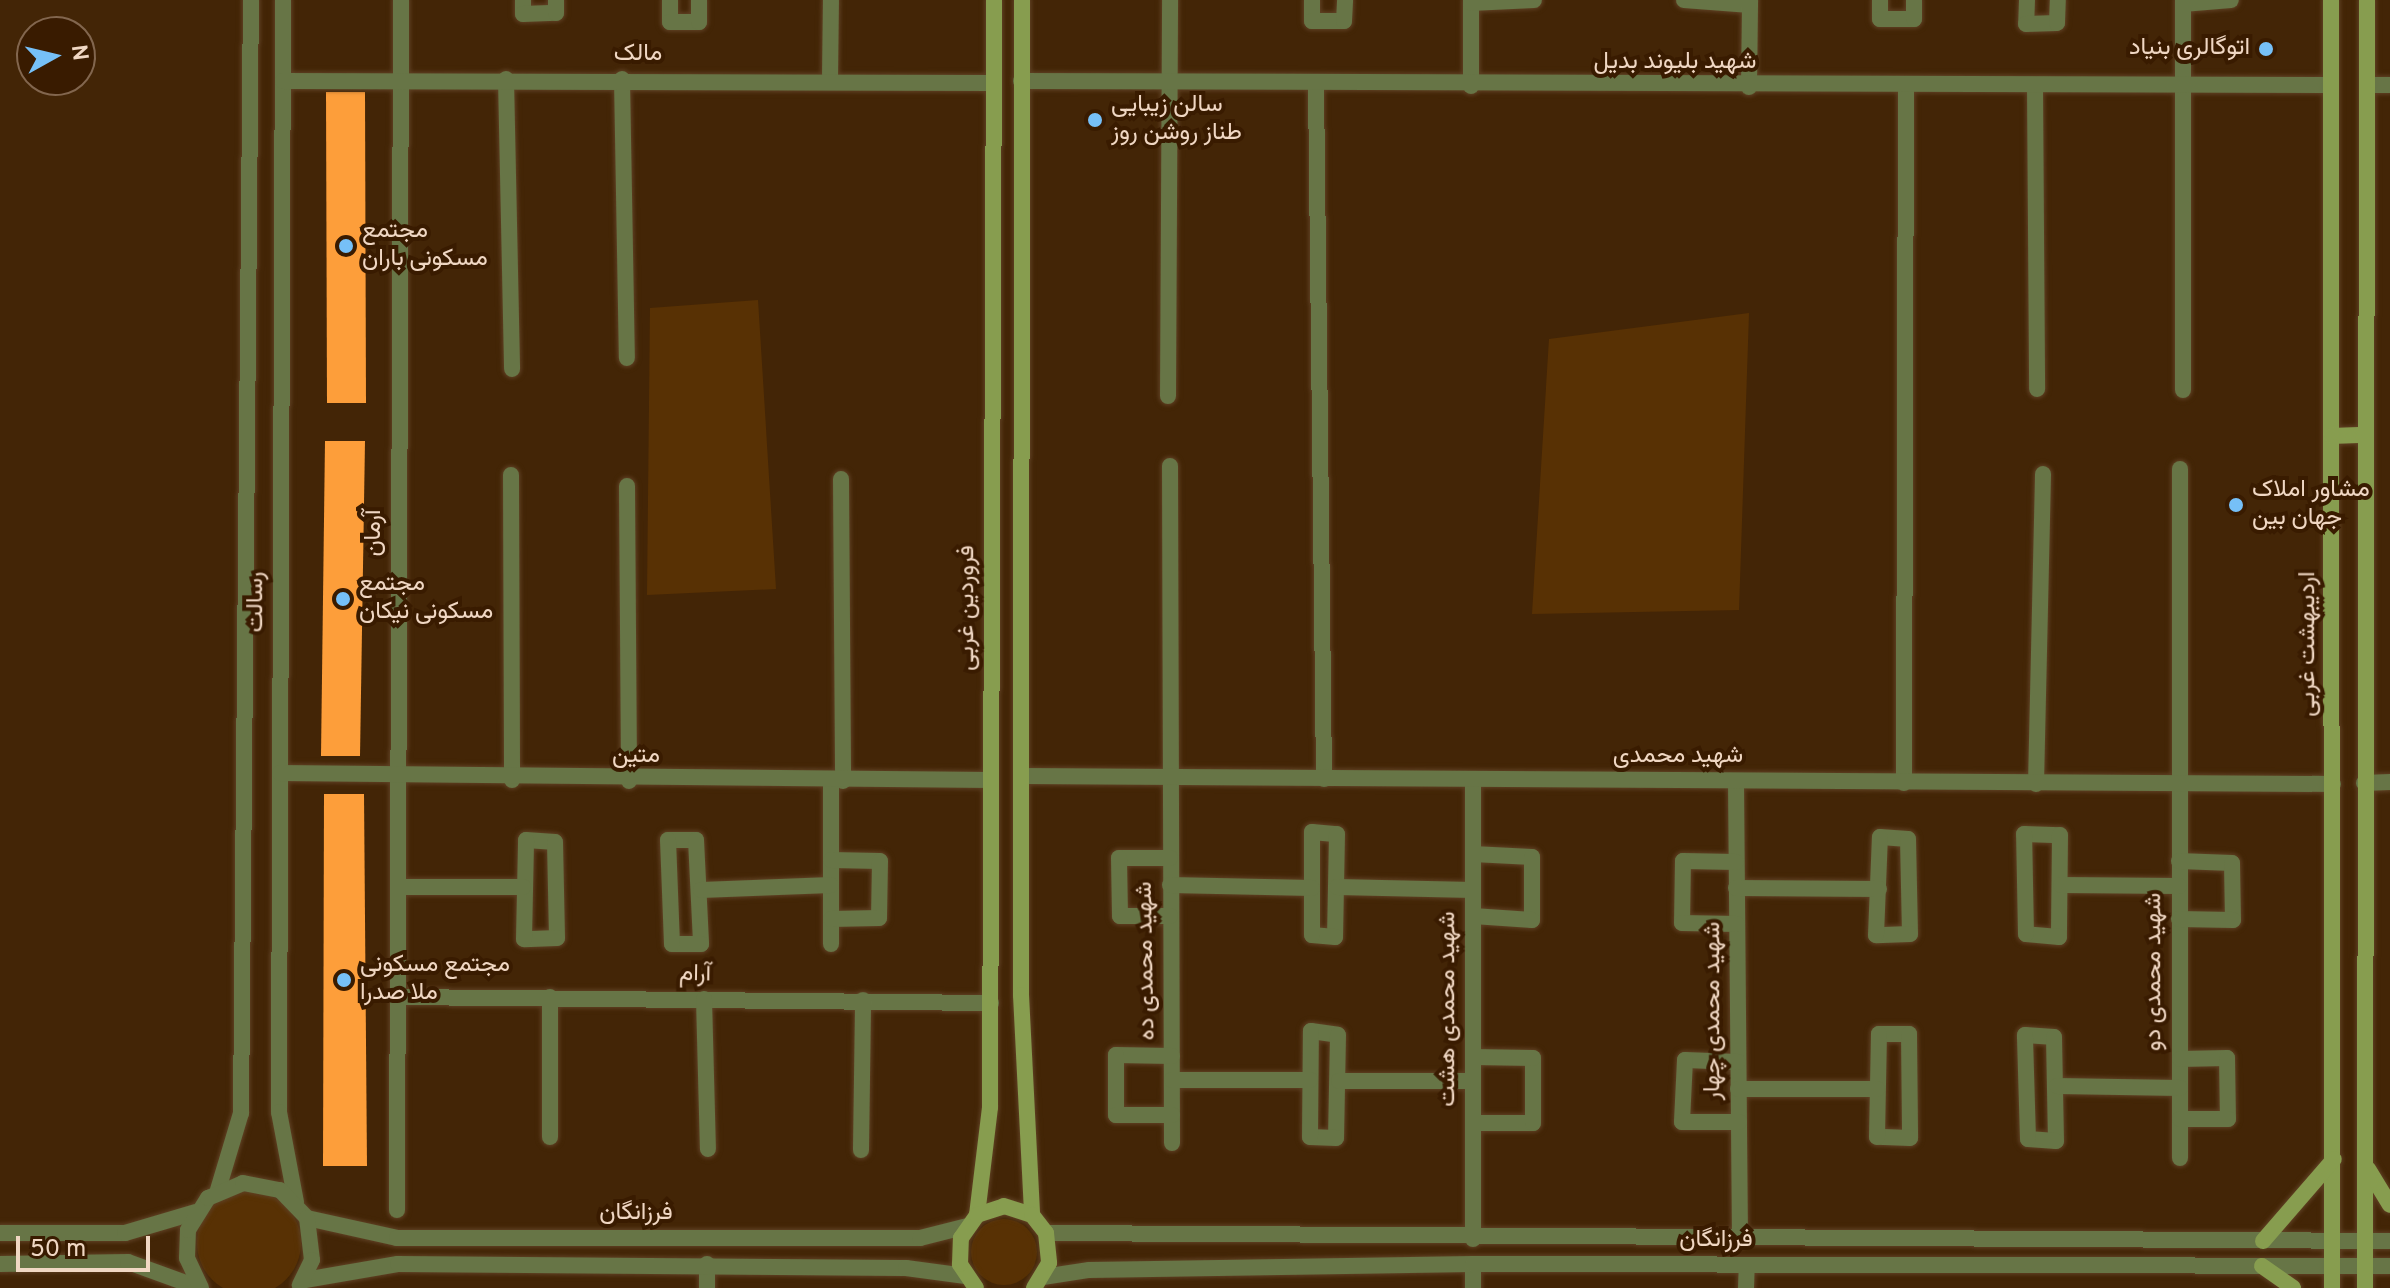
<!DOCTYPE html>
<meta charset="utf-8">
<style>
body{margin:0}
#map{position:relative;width:2390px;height:1288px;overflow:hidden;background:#432506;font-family:Overpass,Vazirmatn,sans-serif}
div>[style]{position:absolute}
.green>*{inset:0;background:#583104}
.round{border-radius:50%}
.building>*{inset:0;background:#fd9e3a}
.roads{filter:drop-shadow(0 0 2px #5f4124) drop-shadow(0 0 2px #5f4124)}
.minor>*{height:16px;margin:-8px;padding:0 8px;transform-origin:8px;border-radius:8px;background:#677546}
.tertiary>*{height:16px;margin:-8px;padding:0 8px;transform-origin:8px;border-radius:8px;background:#677546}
.secondary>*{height:16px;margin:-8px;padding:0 8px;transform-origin:8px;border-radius:8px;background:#879d4f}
.dots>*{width:22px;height:22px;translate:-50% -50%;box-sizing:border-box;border:4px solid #391b00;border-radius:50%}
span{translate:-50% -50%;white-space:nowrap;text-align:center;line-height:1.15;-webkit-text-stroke:8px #391b00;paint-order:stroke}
.poi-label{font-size:24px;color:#f0d7c3}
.right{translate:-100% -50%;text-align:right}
.left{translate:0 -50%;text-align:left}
.street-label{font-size:24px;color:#f0d7c3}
.north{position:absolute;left:16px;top:16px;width:80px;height:80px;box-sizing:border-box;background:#391b00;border:2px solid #82664e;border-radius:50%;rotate:82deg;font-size:22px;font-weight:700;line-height:32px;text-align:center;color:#f0d7c3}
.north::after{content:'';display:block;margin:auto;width:28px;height:36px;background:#76c0f7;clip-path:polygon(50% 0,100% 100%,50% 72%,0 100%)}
.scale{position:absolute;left:16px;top:1236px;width:134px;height:36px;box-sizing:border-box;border:4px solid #f0d7c3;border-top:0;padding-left:10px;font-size:24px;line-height:28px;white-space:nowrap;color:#f0d7c3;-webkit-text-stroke:6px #391b00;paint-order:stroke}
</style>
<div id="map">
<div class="green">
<div style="clip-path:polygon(758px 300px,776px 589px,647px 595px,650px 308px)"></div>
<div style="clip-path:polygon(1749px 313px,1739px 610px,1532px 614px,1549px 339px)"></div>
<div class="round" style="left:197px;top:1191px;width:104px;height:104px"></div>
<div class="round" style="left:971px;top:1219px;width:66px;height:66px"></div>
</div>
<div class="building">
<div style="clip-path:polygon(326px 92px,365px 92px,366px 403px,327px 403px)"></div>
<div style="clip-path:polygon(325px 441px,365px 441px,360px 756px,321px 756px)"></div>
<div style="clip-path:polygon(324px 794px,364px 794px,367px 1166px,323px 1166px)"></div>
</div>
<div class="roads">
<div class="minor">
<div style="left:523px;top:0;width:14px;rotate:90deg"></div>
<div style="left:523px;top:14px;width:33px;rotate:-2deg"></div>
<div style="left:556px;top:13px;width:13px;rotate:-90deg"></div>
<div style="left:670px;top:0;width:22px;rotate:90deg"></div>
<div style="left:670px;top:22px;width:29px"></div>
<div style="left:699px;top:22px;width:22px;rotate:-90deg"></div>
<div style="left:1312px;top:0;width:21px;rotate:90deg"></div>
<div style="left:1312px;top:21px;width:32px"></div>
<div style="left:1344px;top:21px;width:21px;rotate:-87deg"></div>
<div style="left:1471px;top:0;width:86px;rotate:90deg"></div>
<div style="left:1684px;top:0;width:66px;rotate:4.3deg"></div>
<div style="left:1880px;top:0;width:19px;rotate:90deg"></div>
<div style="left:1880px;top:19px;width:34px"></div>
<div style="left:1914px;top:19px;width:19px;rotate:-90deg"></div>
<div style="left:2027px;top:0;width:24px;rotate:92deg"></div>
<div style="left:2026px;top:24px;width:31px;rotate:-2deg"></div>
<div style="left:2057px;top:23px;width:23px;rotate:-88deg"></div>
<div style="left:1471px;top:3px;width:63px;rotate:-2.7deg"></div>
<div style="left:2183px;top:4px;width:48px;rotate:-4.8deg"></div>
<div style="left:506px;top:79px;width:290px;rotate:88.8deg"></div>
<div style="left:622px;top:79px;width:279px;rotate:89deg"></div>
<div style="left:830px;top:79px;width:79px;rotate:-89.3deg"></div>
<div style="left:1316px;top:85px;width:694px;rotate:89.34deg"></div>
<div style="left:2035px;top:86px;width:303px;rotate:89.6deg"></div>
<div style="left:1749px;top:87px;width:87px;rotate:-89.3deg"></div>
<div style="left:2183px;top:390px;width:390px;rotate:-90deg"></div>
<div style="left:1168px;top:396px;width:396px;rotate:-89.7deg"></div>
<div style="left:1170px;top:466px;width:677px;rotate:89.83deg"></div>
<div style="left:2180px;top:469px;width:689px;rotate:90deg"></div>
<div style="left:511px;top:475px;width:305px;rotate:89.8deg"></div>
<div style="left:841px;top:479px;width:302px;rotate:89.6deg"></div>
<div style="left:627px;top:486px;width:295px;rotate:89.6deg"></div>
<div style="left:831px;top:782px;width:162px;rotate:90deg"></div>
<div style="left:1736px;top:782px;width:458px;rotate:89.5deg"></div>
<div style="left:1904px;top:783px;width:697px;rotate:-89.84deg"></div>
<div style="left:2036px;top:784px;width:310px;rotate:-88.7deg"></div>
<div style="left:1312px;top:832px;width:25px;rotate:5deg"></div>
<div style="left:1337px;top:834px;width:103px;rotate:91.1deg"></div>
<div style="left:1335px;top:937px;width:23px;rotate:-175deg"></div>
<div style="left:1312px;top:935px;width:103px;rotate:-90deg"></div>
<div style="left:2024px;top:834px;width:36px;rotate:2deg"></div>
<div style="left:2060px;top:835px;width:102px;rotate:90.6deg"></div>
<div style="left:2059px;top:937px;width:33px;rotate:-175deg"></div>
<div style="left:2026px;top:934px;width:100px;rotate:-91.1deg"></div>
<div style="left:1880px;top:837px;width:28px;rotate:4deg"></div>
<div style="left:1908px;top:839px;width:95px;rotate:88.8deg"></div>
<div style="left:1910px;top:934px;width:34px;rotate:178deg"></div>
<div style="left:1876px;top:935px;width:98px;rotate:-87.7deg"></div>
<div style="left:526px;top:840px;width:29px;rotate:4deg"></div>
<div style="left:555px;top:842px;width:96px;rotate:88.8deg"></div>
<div style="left:557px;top:938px;width:33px;rotate:178deg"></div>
<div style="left:524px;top:939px;width:99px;rotate:-88.8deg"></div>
<div style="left:668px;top:840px;width:28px"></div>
<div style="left:696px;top:840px;width:104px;rotate:87.2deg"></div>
<div style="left:701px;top:944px;width:29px;rotate:180deg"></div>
<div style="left:672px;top:944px;width:104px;rotate:-92.2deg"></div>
<div style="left:1473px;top:854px;width:59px;rotate:2.9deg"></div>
<div style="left:1532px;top:857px;width:63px;rotate:90deg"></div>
<div style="left:1532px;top:920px;width:59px;rotate:-176.1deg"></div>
<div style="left:1170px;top:858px;width:51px;rotate:180deg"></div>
<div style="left:1119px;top:858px;width:58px;rotate:89deg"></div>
<div style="left:1120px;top:916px;width:50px"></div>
<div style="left:831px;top:860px;width:49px;rotate:1.2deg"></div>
<div style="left:880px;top:861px;width:57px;rotate:91deg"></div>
<div style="left:879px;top:918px;width:48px;rotate:178.8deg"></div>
<div style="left:2179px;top:861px;width:53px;rotate:2.2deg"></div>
<div style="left:2232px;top:863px;width:57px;rotate:89deg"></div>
<div style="left:2233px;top:920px;width:54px;rotate:-178.9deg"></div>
<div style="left:1736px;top:862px;width:53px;rotate:-178.9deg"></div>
<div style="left:1683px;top:861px;width:62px;rotate:90.9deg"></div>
<div style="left:1682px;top:923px;width:55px;rotate:1deg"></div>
<div style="left:1170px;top:885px;width:142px;rotate:1.2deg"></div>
<div style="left:2061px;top:885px;width:118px;rotate:0.5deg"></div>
<div style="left:399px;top:887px;width:124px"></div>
<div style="left:1337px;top:887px;width:136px;rotate:1.3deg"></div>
<div style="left:1736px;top:888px;width:143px;rotate:0.4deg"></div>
<div style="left:701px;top:890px;width:130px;rotate:-2.2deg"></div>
<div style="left:398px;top:997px;width:593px;rotate:0.58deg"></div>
<div style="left:704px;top:999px;width:150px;rotate:88.5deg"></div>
<div style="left:1311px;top:1031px;width:27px;rotate:8deg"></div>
<div style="left:1338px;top:1035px;width:103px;rotate:91.1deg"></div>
<div style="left:1336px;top:1138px;width:26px;rotate:-178deg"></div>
<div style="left:1310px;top:1137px;width:106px;rotate:-89.5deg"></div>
<div style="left:1879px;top:1034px;width:30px"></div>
<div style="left:1909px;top:1034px;width:104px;rotate:89.4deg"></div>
<div style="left:1910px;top:1138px;width:33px;rotate:-178deg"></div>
<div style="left:1877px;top:1137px;width:103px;rotate:-88.9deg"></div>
<div style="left:2025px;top:1035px;width:29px;rotate:4deg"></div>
<div style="left:2054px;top:1037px;width:104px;rotate:88.9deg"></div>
<div style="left:2056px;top:1141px;width:28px;rotate:-176deg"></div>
<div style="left:2028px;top:1139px;width:104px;rotate:-91.7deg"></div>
<div style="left:1172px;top:1056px;width:56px;rotate:-179deg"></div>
<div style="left:1116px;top:1055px;width:60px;rotate:90deg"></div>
<div style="left:1116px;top:1115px;width:56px"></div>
<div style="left:2180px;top:1059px;width:47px;rotate:-1.2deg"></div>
<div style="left:2227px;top:1058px;width:61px;rotate:89.1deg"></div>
<div style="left:2228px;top:1119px;width:48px;rotate:180deg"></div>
<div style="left:1738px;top:1062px;width:53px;rotate:-177.8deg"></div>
<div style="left:1685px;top:1060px;width:62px;rotate:92.8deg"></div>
<div style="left:1682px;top:1122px;width:57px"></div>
<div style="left:1172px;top:1080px;width:138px"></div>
<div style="left:1339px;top:1081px;width:134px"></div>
<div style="left:2057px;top:1086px;width:123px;rotate:0.9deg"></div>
<div style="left:1738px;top:1089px;width:139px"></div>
<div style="left:1473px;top:1123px;width:60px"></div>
<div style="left:1533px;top:1123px;width:65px;rotate:-90deg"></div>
<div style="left:1533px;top:1058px;width:60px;rotate:-179deg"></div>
<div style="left:550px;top:1137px;width:140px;rotate:-90deg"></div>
<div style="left:861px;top:1150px;width:150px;rotate:-89.2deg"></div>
<div style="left:397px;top:1210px;width:1210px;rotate:-89.81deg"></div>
<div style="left:1473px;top:1239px;width:459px;rotate:-90deg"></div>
<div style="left:707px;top:1288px;width:24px;rotate:-90deg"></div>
<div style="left:1473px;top:1288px;width:24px;rotate:-90deg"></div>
<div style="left:1746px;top:1288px;width:23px;rotate:-88deg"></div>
</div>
<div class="tertiary">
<div style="left:283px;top:0;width:1112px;rotate:90.21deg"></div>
<div style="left:279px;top:1112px;width:92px;rotate:79.3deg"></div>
<div style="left:283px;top:81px;width:711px;rotate:0.16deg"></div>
<div style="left:1021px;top:81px;width:1309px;rotate:0.18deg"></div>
<div style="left:2367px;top:85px;width:23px"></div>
<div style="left:280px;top:773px;width:711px;rotate:0.56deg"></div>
<div style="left:1023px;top:776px;width:1310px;rotate:0.35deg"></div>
<div style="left:2364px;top:783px;width:26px;rotate:-2deg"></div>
<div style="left:217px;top:1193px;width:84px;rotate:-73.3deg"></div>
<div style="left:241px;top:1113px;width:1113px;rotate:-89.49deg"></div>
<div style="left:307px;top:1218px;width:92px;rotate:12.5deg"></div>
<div style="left:397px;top:1238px;width:523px"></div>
<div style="left:920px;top:1238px;width:49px;rotate:-14.3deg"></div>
<div style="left:0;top:1233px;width:125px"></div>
<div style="left:125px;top:1233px;width:74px;rotate:-16.5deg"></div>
<div style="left:1046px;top:1233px;width:1344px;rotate:0.34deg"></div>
<div style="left:0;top:1264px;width:128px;rotate:-0.9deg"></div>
<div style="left:128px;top:1262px;width:77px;rotate:19.9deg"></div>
<div style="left:1043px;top:1277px;width:47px;rotate:-8.7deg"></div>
<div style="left:1089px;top:1270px;width:384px;rotate:-0.9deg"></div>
<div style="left:1473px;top:1264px;width:917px;rotate:0.12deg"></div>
<div style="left:305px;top:1280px;width:94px;rotate:-9.8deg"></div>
<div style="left:398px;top:1264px;width:508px;rotate:0.45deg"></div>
<div style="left:906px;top:1268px;width:60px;rotate:7.7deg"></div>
<div style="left:201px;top:1288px;width:33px;rotate:-115deg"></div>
<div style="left:187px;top:1258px;width:28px;rotate:-88deg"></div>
<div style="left:188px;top:1230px;width:38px;rotate:-58deg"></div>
<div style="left:208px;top:1198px;width:38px;rotate:-23deg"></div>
<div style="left:243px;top:1183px;width:38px;rotate:11deg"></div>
<div style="left:280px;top:1190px;width:39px;rotate:46deg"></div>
<div style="left:307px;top:1218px;width:42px;rotate:83.2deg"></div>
<div style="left:312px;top:1260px;width:28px;rotate:116deg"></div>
</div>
<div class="secondary">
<div style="left:1022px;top:0;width:995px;rotate:90.06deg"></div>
<div style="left:1021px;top:995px;width:220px;rotate:87.1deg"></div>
<div style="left:2331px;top:0;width:1288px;rotate:89.96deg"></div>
<div style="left:2332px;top:436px;width:33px;rotate:-2deg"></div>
<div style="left:2368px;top:1169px;width:42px;rotate:58.6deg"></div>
<div style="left:977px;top:1215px;width:109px;rotate:-83.1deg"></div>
<div style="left:990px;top:1107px;width:1107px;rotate:-89.79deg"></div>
<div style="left:2263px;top:1241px;width:108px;rotate:-49.1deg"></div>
<div style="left:2262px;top:1266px;width:38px;rotate:35deg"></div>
<div style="left:976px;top:1288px;width:29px;rotate:-124deg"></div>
<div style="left:960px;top:1264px;width:26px;rotate:-88deg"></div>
<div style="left:961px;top:1238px;width:28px;rotate:-55deg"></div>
<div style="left:977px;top:1215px;width:28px;rotate:-18deg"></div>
<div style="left:1004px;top:1206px;width:29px;rotate:18deg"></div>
<div style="left:1032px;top:1215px;width:23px;rotate:52deg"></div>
<div style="left:1046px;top:1233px;width:30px;rotate:84deg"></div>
<div style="left:1049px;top:1263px;width:29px;rotate:121deg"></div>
<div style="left:2365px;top:1288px;width:1288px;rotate:-89.91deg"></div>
</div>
</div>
<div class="dots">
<div style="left:2266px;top:49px;background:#76c0f7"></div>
<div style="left:1095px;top:120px;background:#76c0f7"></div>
<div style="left:346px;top:246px;background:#76c0f7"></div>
<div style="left:2236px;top:505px;background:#76c0f7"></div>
<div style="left:343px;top:599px;background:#76c0f7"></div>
<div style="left:344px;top:980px;background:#76c0f7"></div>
</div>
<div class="poi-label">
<span class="right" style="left:2250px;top:49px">اتوگالری بنیاد</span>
<span class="left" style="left:1111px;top:120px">سالن زیبایی<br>طناز روشن روز</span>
<span class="left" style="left:362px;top:246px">مجتمع<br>مسکونی باران</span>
<span class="left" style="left:2252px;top:505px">مشاور املاک<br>جهان بین</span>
<span class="left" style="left:359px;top:599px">مجتمع<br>مسکونی نیکان</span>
<span class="left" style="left:360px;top:980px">مجتمع مسکونی<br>ملا صدرا</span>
</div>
<div class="street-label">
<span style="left:638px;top:55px">مالک</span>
<span style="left:1675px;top:63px">شهید بلیوند بدیل</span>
<span style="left:375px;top:533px;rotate:-90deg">آرمان</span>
<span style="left:257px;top:602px;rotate:-90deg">رسالت</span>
<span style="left:968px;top:608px;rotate:-90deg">فروردین غربی</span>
<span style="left:2309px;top:644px;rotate:-90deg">اردیبهشت غربی</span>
<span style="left:636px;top:757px">متین</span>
<span style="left:1678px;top:757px">شهید محمدی</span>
<span style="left:1147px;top:961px;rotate:-91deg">شهید محمدی ده</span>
<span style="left:2155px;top:972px;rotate:-90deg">شهید محمدی دو</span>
<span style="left:695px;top:975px;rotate:1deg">آرام</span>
<span style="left:1449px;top:1009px;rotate:-90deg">شهید محمدی هشت</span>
<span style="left:1714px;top:1011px;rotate:-90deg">شهید محمدی چهار</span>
<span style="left:636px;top:1214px">فرزانگان</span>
<span style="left:1716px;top:1241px">فرزانگان</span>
</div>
<div class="north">N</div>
<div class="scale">50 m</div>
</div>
